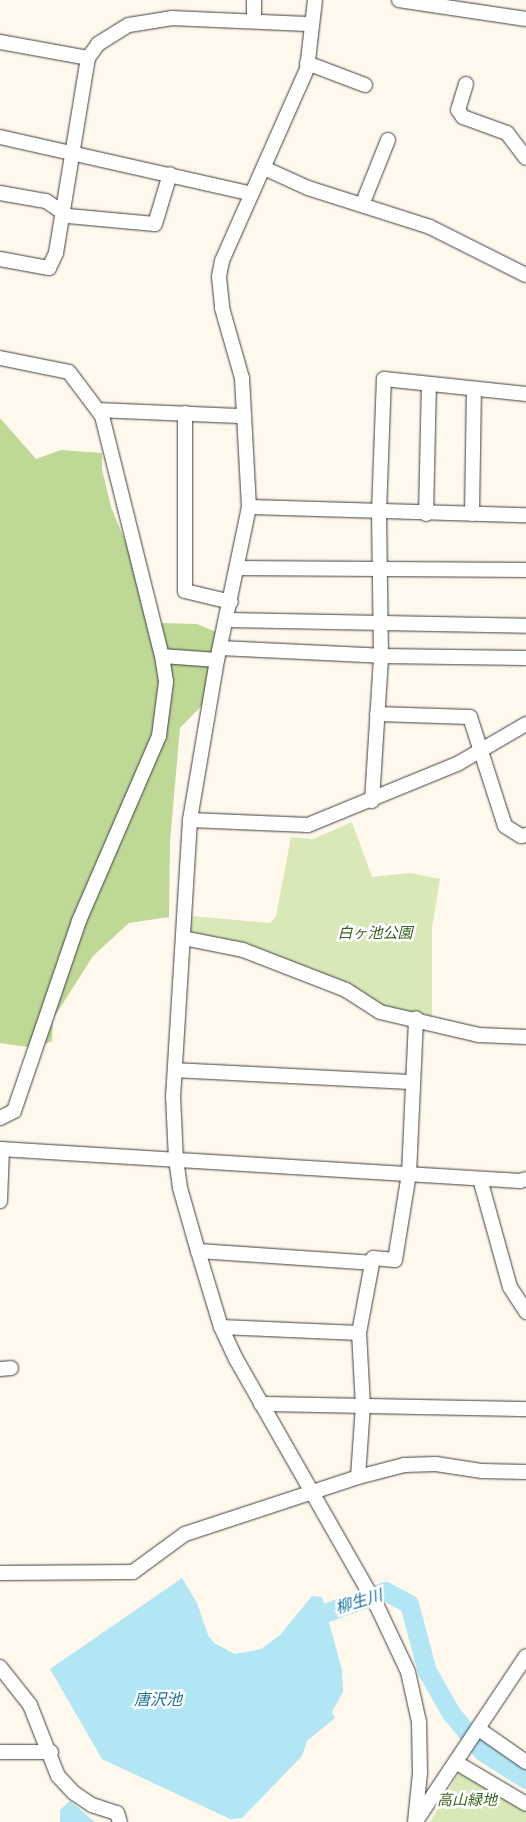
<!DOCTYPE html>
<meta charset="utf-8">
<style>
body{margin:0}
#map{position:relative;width:526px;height:1822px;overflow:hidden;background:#fff8ec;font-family:"Roboto Serif","Noto Sans JP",serif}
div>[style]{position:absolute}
.green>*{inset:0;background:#d8e8b7}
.forest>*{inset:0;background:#bed896}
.water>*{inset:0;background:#b2e6f5}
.river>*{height:19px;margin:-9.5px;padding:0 9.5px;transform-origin:9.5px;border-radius:9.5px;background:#b2e6f5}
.roads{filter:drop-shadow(0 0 1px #3f3f3f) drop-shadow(0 0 1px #3f3f3f)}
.minor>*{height:14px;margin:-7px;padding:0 7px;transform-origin:7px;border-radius:7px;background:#fff}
span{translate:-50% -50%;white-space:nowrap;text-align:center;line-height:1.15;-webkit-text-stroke:5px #fff;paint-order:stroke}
.park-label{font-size:15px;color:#37621e;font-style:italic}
.water-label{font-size:16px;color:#18769b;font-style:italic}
</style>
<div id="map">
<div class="green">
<div style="clip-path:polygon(352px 822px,372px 877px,410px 873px,440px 879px,432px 928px,432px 1016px,381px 1006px,255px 948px,188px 932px,191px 916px,270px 923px,276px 916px,291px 837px,313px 839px)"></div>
<div style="clip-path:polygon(460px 1771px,526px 1810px,526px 1822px,430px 1822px)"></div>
</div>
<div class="forest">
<div style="clip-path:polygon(0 418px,36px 459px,61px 450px,102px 453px,102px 469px,111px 507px,159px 623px,197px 624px,216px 632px,206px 701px,180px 728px,170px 841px,169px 917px,129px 923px,93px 956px,53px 1019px,52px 1041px,34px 1048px,0 1043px)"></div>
</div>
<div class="water">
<div style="clip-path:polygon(182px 1578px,197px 1603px,208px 1635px,214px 1643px,235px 1654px,261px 1649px,280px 1635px,312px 1596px,322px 1597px,342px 1670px,343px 1692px,332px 1712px,335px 1718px,307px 1741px,302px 1756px,242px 1818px,230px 1819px,102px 1759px,50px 1669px)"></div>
<div style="clip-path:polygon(70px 1801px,95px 1822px,60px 1822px,60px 1810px)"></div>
</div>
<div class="river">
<div style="left:306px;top:1626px;width:17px;rotate:-40deg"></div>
<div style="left:319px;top:1615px;width:70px;rotate:-20deg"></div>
<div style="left:385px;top:1591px;width:27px;rotate:28deg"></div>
<div style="left:409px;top:1604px;width:69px;rotate:75deg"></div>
<div style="left:427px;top:1671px;width:48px;rotate:60.3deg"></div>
<div style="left:451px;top:1713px;width:50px;rotate:50.6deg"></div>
<div style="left:483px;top:1752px;width:51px;rotate:32.1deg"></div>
</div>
<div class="roads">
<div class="minor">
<div style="left:254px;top:0;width:20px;rotate:90deg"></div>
<div style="left:315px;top:0;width:69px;rotate:96.6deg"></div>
<div style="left:307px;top:69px;width:210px;rotate:113.9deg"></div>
<div style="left:222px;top:261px;width:16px;rotate:101deg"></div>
<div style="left:219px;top:277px;width:31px;rotate:84deg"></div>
<div style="left:222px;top:308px;width:73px;rotate:74.1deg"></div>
<div style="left:242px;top:378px;width:129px;rotate:86.9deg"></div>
<div style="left:249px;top:507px;width:156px;rotate:101.8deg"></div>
<div style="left:217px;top:660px;width:162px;rotate:99.6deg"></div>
<div style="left:190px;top:820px;width:277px;rotate:93.5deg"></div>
<div style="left:173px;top:1096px;width:63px;rotate:87.3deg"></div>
<div style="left:176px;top:1159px;width:29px;rotate:82deg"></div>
<div style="left:180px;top:1188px;width:66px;rotate:74.1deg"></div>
<div style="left:198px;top:1251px;width:79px;rotate:73.2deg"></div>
<div style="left:221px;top:1327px;width:35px;rotate:65deg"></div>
<div style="left:236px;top:1359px;width:284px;rotate:60.3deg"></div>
<div style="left:377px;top:1606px;width:73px;rotate:64.8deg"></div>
<div style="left:408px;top:1672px;width:51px;rotate:77.6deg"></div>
<div style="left:419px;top:1722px;width:51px;rotate:88.9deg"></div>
<div style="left:420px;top:1773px;width:49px;rotate:95.8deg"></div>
<div style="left:399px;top:0;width:128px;rotate:8.5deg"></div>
<div style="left:0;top:42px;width:89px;rotate:10.3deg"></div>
<div style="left:307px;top:63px;width:62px;rotate:20.8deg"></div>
<div style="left:466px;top:84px;width:27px;rotate:107deg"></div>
<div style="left:458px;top:110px;width:9px;rotate:54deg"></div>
<div style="left:463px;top:117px;width:47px;rotate:20deg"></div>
<div style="left:507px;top:133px;width:31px;rotate:53deg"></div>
<div style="left:0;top:137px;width:258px;rotate:12.7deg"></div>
<div style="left:264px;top:168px;width:48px;rotate:24.4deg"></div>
<div style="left:308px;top:188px;width:128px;rotate:17.7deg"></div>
<div style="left:430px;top:227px;width:107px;rotate:26.6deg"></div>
<div style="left:0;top:193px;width:47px;rotate:9.9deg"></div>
<div style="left:46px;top:201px;width:27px;rotate:34deg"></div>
<div style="left:68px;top:216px;width:87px;rotate:5.3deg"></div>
<div style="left:155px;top:224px;width:52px;rotate:-73.3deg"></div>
<div style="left:362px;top:205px;width:70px;rotate:-68.2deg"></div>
<div style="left:0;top:259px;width:50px;rotate:10.4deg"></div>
<div style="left:49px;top:268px;width:17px;rotate:-65deg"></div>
<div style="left:56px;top:253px;width:198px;rotate:-80.7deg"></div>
<div style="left:88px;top:58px;width:17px;rotate:-54deg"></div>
<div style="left:98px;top:44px;width:36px;rotate:-32deg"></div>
<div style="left:129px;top:25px;width:44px;rotate:-9.2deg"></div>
<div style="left:172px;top:18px;width:140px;rotate:2.5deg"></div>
<div style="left:0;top:358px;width:70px;rotate:11.5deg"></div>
<div style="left:69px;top:372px;width:55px;rotate:53.1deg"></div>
<div style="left:102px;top:416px;width:247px;rotate:76deg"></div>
<div style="left:162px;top:656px;width:26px;rotate:81deg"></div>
<div style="left:166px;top:682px;width:54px;rotate:97.4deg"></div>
<div style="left:159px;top:736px;width:202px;rotate:113.4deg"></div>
<div style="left:79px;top:921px;width:201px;rotate:108.9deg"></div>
<div style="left:14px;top:1111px;width:16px;rotate:153deg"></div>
<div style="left:98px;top:410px;width:146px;rotate:2.4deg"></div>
<div style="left:185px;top:413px;width:178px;rotate:90deg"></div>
<div style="left:185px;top:591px;width:47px;rotate:13.4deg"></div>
<div style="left:249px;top:507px;width:277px;rotate:1.7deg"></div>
<div style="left:426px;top:514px;width:130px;rotate:-88.7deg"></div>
<div style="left:472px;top:514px;width:125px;rotate:-89.1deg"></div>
<div style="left:238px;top:568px;width:288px;rotate:0.4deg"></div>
<div style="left:227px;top:620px;width:299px;rotate:1.1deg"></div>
<div style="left:220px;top:648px;width:161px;rotate:2.8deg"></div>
<div style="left:381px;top:656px;width:145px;rotate:0.8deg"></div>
<div style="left:162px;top:656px;width:55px;rotate:4.2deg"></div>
<div style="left:377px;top:714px;width:93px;rotate:1.8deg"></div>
<div style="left:470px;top:717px;width:114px;rotate:72.2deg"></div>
<div style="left:505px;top:826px;width:19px;rotate:32deg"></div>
<div style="left:521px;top:836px;width:5px;rotate:-11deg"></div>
<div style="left:372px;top:801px;width:145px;rotate:-86.4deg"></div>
<div style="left:381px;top:656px;width:143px;rotate:-90.8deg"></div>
<div style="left:379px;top:513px;width:134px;rotate:-87.9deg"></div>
<div style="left:384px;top:379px;width:143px;rotate:6deg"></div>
<div style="left:190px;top:820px;width:118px;rotate:2.4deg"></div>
<div style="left:308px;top:825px;width:163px;rotate:-22.3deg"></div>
<div style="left:459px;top:763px;width:78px;rotate:-30.2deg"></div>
<div style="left:183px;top:938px;width:61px;rotate:11.3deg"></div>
<div style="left:243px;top:950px;width:110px;rotate:21.2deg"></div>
<div style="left:346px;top:990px;width:40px;rotate:32.9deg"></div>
<div style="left:380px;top:1012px;width:102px;rotate:13.1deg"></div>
<div style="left:479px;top:1035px;width:47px;rotate:2.4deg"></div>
<div style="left:175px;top:1070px;width:238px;rotate:2.9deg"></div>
<div style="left:0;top:1149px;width:521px;rotate:3.52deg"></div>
<div style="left:520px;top:1181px;width:6px;rotate:-18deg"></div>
<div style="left:480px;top:1179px;width:112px;rotate:74.5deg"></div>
<div style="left:510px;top:1287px;width:30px;rotate:57deg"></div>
<div style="left:0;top:1201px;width:52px;rotate:-87.8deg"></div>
<div style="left:198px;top:1251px;width:174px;rotate:3.9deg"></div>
<div style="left:221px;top:1327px;width:138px;rotate:2.5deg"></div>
<div style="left:0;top:1369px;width:11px;rotate:-5deg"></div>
<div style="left:261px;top:1404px;width:265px;rotate:1.1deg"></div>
<div style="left:358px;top:1477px;width:71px;rotate:-86deg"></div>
<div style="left:363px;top:1406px;width:73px;rotate:-93.1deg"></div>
<div style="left:359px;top:1333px;width:76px;rotate:-79.4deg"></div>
<div style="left:373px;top:1258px;width:22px;rotate:5deg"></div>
<div style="left:395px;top:1260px;width:87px;rotate:-80.8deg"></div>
<div style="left:409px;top:1174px;width:156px;rotate:-87.4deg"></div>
<div style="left:0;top:1573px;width:133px;rotate:-0.4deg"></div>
<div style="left:133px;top:1572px;width:64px;rotate:-36.2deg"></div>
<div style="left:185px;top:1534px;width:182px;rotate:-18.2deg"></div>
<div style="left:358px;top:1477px;width:48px;rotate:-14.6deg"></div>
<div style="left:404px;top:1465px;width:32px;rotate:-2deg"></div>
<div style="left:436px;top:1464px;width:47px;rotate:8.7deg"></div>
<div style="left:482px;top:1471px;width:44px;rotate:1.3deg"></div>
<div style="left:0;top:1667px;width:48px;rotate:51.7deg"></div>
<div style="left:30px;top:1705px;width:76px;rotate:68.5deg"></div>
<div style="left:58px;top:1776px;width:23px;rotate:47deg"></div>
<div style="left:74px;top:1793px;width:22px;rotate:34deg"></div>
<div style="left:92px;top:1805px;width:26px;rotate:18deg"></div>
<div style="left:117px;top:1813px;width:9px;rotate:72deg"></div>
<div style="left:480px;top:1730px;width:56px;rotate:34.8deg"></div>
<div style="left:0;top:1752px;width:51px"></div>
<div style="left:457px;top:1763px;width:80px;rotate:30.7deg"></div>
<div style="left:416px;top:1821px;width:198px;rotate:-56.3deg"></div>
</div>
</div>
<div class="park-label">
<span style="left:375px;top:934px">白ヶ池公園</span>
<span style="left:467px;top:1801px">高山緑地</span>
</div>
<div class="water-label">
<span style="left:359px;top:1602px;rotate:-17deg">柳生川</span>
<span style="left:158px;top:1700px">唐沢池</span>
</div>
</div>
